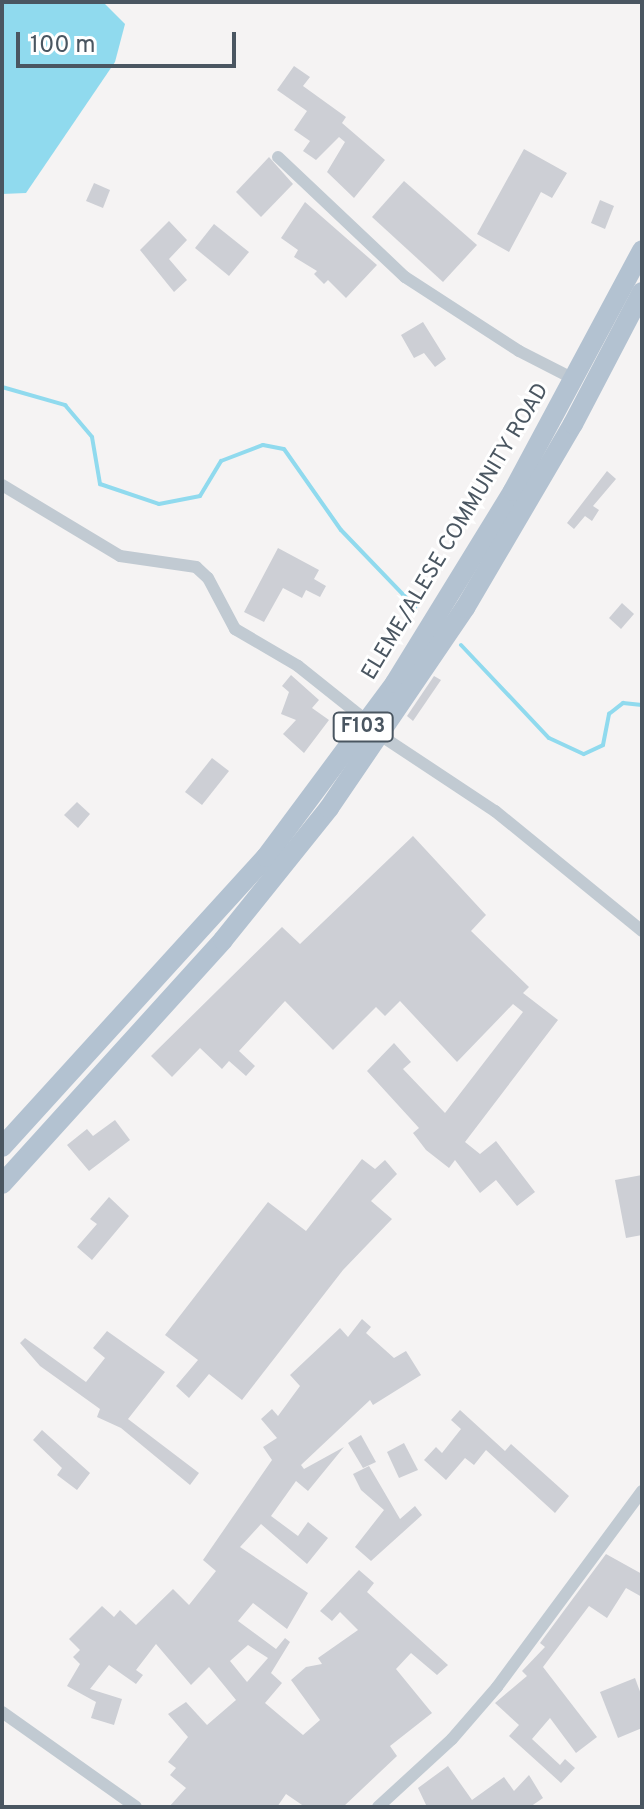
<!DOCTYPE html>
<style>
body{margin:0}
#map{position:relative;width:644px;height:1809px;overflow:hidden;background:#f5f3f3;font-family:Overpass,sans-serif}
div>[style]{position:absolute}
.water>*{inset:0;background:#90daee}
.stream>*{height:4px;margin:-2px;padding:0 2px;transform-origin:2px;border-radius:2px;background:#90daee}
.building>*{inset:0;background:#cdcfd5}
.minor>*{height:12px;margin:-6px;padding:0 6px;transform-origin:6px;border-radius:6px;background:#c1cad2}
.primary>*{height:20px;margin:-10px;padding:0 10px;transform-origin:10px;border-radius:10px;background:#b3c2d1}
span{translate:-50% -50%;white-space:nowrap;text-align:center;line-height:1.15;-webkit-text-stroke:6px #fff;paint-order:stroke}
.shield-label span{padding:2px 6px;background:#fff;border:2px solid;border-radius:6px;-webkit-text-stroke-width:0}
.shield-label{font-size:20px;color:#4a5661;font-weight:700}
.street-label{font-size:22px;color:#4a5661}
.frame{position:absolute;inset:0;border:4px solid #4a5661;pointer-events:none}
.scale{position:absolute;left:16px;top:32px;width:220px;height:36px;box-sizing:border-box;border:4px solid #4a5661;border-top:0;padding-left:10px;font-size:24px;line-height:28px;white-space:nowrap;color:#4a5661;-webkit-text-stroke:6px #fff;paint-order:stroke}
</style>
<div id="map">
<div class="water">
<div style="clip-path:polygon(2px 2px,103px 2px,125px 24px,115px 62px,26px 193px,2px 194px)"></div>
</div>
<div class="stream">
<div style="left:2px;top:387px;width:66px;rotate:15.9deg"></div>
<div style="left:65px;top:405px;width:42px;rotate:49.8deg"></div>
<div style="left:92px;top:437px;width:48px;rotate:80.3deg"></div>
<div style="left:100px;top:484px;width:62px;rotate:18.7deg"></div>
<div style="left:159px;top:504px;width:42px;rotate:-11deg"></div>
<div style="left:200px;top:496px;width:41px;rotate:-59deg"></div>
<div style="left:221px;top:461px;width:45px;rotate:-20.9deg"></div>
<div style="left:263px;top:445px;width:21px;rotate:11deg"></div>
<div style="left:284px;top:449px;width:99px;rotate:54.9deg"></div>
<div style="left:341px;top:530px;width:107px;rotate:46.1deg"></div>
<div style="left:461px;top:645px;width:128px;rotate:46.6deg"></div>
<div style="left:549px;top:738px;width:38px;rotate:25deg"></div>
<div style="left:584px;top:754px;width:21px;rotate:-25deg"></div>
<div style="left:603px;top:745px;width:32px;rotate:-79deg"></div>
<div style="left:609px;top:714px;width:18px;rotate:-38deg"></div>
<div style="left:623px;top:703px;width:19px;rotate:6deg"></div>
</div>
<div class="building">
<div style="clip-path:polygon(294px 66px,310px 77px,303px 86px,346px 117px,342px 123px,385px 160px,354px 198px,327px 172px,345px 142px,339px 137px,316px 160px,303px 151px,310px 141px,294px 130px,307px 111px,277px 90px)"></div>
<div style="clip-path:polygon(524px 149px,567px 173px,552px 198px,541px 192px,509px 252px,477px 234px)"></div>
<div style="clip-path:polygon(269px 157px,293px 184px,261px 217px,236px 192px)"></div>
<div style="clip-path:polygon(404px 181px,477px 245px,443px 282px,372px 217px)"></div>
<div style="clip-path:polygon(94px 183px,110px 190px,103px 208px,86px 201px)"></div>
<div style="clip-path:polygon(600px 200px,614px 206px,605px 229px,591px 223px)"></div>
<div style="clip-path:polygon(305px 202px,377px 265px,346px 298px,328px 280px,324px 284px,314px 274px,317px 271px,294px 257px,298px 250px,281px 238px)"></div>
<div style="clip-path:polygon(169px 221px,187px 240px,169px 259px,187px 280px,174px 292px,140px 250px)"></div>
<div style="clip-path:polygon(214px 224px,249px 252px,229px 276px,195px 248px)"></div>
<div style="clip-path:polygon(423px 322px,446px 359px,435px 367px,424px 353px,414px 358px,401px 335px)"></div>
<div style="clip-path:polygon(607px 471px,616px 479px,593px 506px,599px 510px,592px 521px,585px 516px,574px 529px,567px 523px)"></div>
<div style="clip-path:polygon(278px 548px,319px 570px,314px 579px,326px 586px,320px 597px,306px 590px,302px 598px,283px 588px,264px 622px,244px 612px)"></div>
<div style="clip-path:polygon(622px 603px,634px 614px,621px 629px,609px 618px)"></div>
<div style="clip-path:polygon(291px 675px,319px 700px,312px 708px,329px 720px,304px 753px,283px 734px,296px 720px,281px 714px,289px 692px,282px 686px)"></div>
<div style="clip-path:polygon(434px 676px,441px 680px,413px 721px,407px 716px)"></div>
<div style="clip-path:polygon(212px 758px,229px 771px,202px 805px,185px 792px)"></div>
<div style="clip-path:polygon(77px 802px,90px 814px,78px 828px,64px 815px)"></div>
<div style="clip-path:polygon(413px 836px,486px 915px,471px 931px,529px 987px,523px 993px,558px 1020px,465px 1142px,480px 1154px,496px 1141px,535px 1192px,517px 1206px,496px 1180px,480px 1193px,455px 1160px,449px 1168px,426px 1150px,413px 1133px,419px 1128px,367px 1071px,394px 1043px,411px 1062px,403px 1069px,445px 1113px,523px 1012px,513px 1004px,457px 1062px,400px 1001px,385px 1016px,376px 1007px,333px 1050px,285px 1001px,239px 1051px,255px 1066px,246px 1076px,229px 1061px,222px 1069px,200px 1048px,172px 1077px,151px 1056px,282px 927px,300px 944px)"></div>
<div style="clip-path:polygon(115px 1120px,130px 1140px,89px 1171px,67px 1145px,87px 1129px,93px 1136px)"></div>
<div style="clip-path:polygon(362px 1159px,375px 1169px,385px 1160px,397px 1174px,371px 1201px,392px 1219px,343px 1270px,242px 1400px,209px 1374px,189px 1398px,176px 1386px,198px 1360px,165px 1335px,268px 1202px,306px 1231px)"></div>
<div style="clip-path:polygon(642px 1175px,642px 1235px,626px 1238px,615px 1180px)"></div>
<div style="clip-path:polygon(109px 1197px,129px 1216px,92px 1260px,77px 1247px,97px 1224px,90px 1219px)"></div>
<div style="clip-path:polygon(evenodd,362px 1319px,371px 1327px,366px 1333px,394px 1358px,406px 1351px,421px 1375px,373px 1405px,370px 1400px,301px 1465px,304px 1469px,344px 1447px,308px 1491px,296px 1481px,271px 1516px,298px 1536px,308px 1522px,328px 1538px,307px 1564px,261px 1524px,240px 1547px,308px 1593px,287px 1629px,253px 1603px,238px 1621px,276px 1649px,285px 1638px,290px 1642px,271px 1673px,282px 1683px,265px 1703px,303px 1735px,320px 1720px,291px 1680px,306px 1667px,322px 1664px,318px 1658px,358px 1630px,340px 1612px,332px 1621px,320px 1611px,359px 1570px,374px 1583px,367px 1592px,448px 1665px,437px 1675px,411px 1653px,396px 1669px,432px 1713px,390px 1746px,397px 1756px,343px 1807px,305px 1807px,286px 1794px,277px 1807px,169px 1807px,186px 1788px,170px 1775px,176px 1768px,168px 1762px,188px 1737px,168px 1714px,186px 1702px,207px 1725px,236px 1700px,209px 1667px,191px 1685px,156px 1644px,136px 1670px,143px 1675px,136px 1684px,109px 1665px,90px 1689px,122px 1699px,114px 1725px,91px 1718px,96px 1702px,67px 1686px,80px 1664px,73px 1657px,80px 1650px,69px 1639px,102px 1606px,114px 1617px,120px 1610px,136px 1625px,173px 1589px,189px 1605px,216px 1571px,203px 1560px,272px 1460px,263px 1447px,277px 1438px,261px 1419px,272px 1409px,278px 1416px,300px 1386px,290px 1375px,340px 1328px,348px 1337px,362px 1319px,248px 1645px,268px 1658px,247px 1682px,230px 1661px,248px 1645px)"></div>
<div style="clip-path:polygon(107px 1331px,165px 1372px,128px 1419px,199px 1473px,190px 1485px,121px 1428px,97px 1417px,100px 1409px,40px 1366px,20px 1343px,25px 1338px,86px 1382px,105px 1358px,93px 1348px)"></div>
<div style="clip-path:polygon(460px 1410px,505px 1451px,511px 1444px,569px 1496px,555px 1513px,486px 1450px,474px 1465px,465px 1458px,446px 1480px,424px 1460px,436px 1447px,442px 1453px,461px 1429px,451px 1420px)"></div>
<div style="clip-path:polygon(42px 1430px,90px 1473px,77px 1490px,57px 1475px,62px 1468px,33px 1440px)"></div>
<div style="clip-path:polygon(361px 1435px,376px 1462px,363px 1468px,348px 1443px)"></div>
<div style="clip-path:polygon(404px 1443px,418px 1470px,399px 1478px,387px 1452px)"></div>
<div style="clip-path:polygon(369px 1466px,400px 1519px,415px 1506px,422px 1515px,371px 1561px,355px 1547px,384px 1510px,361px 1490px,353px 1474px)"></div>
<div style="clip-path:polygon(606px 1554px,642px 1574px,642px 1597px,626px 1588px,607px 1618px,589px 1606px,543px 1667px,597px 1737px,576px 1753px,550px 1718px,532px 1739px,560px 1765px,565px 1759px,575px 1768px,561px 1783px,509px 1736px,519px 1725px,495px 1703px,527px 1676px,522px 1671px,545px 1647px,540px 1643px)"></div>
<div style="clip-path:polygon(635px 1678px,642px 1697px,642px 1728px,618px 1738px,600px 1692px)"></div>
<div style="clip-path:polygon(448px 1766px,472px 1800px,504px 1777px,514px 1791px,529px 1775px,543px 1798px,530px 1807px,427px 1807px,418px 1788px)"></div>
</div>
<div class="minor">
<div style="left:278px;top:157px;width:175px;rotate:43.4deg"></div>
<div style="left:405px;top:277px;width:136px;rotate:33deg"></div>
<div style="left:519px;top:351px;width:64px;rotate:27deg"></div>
<div style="left:2px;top:485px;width:138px;rotate:31deg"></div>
<div style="left:120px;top:556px;width:77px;rotate:8.2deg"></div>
<div style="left:196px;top:567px;width:16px;rotate:43deg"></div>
<div style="left:208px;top:578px;width:58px;rotate:62.1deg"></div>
<div style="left:235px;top:629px;width:73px;rotate:30.4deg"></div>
<div style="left:298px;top:666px;width:88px;rotate:38.6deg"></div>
<div style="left:380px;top:735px;width:138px;rotate:33.5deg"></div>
<div style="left:495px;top:811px;width:190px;rotate:39.2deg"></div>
<div style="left:2px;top:1712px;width:164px;rotate:35.3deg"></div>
<div style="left:378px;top:1807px;width:100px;rotate:-42.6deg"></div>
<div style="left:452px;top:1739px;width:69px;rotate:-49.1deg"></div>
<div style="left:497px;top:1687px;width:244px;rotate:-53.5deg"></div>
</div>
<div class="primary">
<div style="left:2px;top:1147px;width:392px;rotate:-47.7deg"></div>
<div style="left:266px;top:857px;width:217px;rotate:-53.4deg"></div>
<div style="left:395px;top:683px;width:225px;rotate:-58.4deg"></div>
<div style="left:513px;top:491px;width:273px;rotate:-61.8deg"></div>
<div style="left:2px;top:1184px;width:329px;rotate:-47.8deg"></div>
<div style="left:223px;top:940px;width:169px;rotate:-51.2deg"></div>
<div style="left:329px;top:808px;width:242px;rotate:-55.8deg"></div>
<div style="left:465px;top:608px;width:213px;rotate:-59.6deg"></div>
<div style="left:573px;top:424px;width:149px;rotate:-62.4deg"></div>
</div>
<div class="shield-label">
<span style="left:363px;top:727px">F103</span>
</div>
<div class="street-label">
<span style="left:456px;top:532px;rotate:-59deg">ELEME/ALESE COMMUNITY ROAD</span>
</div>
<div class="frame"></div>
<div class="scale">100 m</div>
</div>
